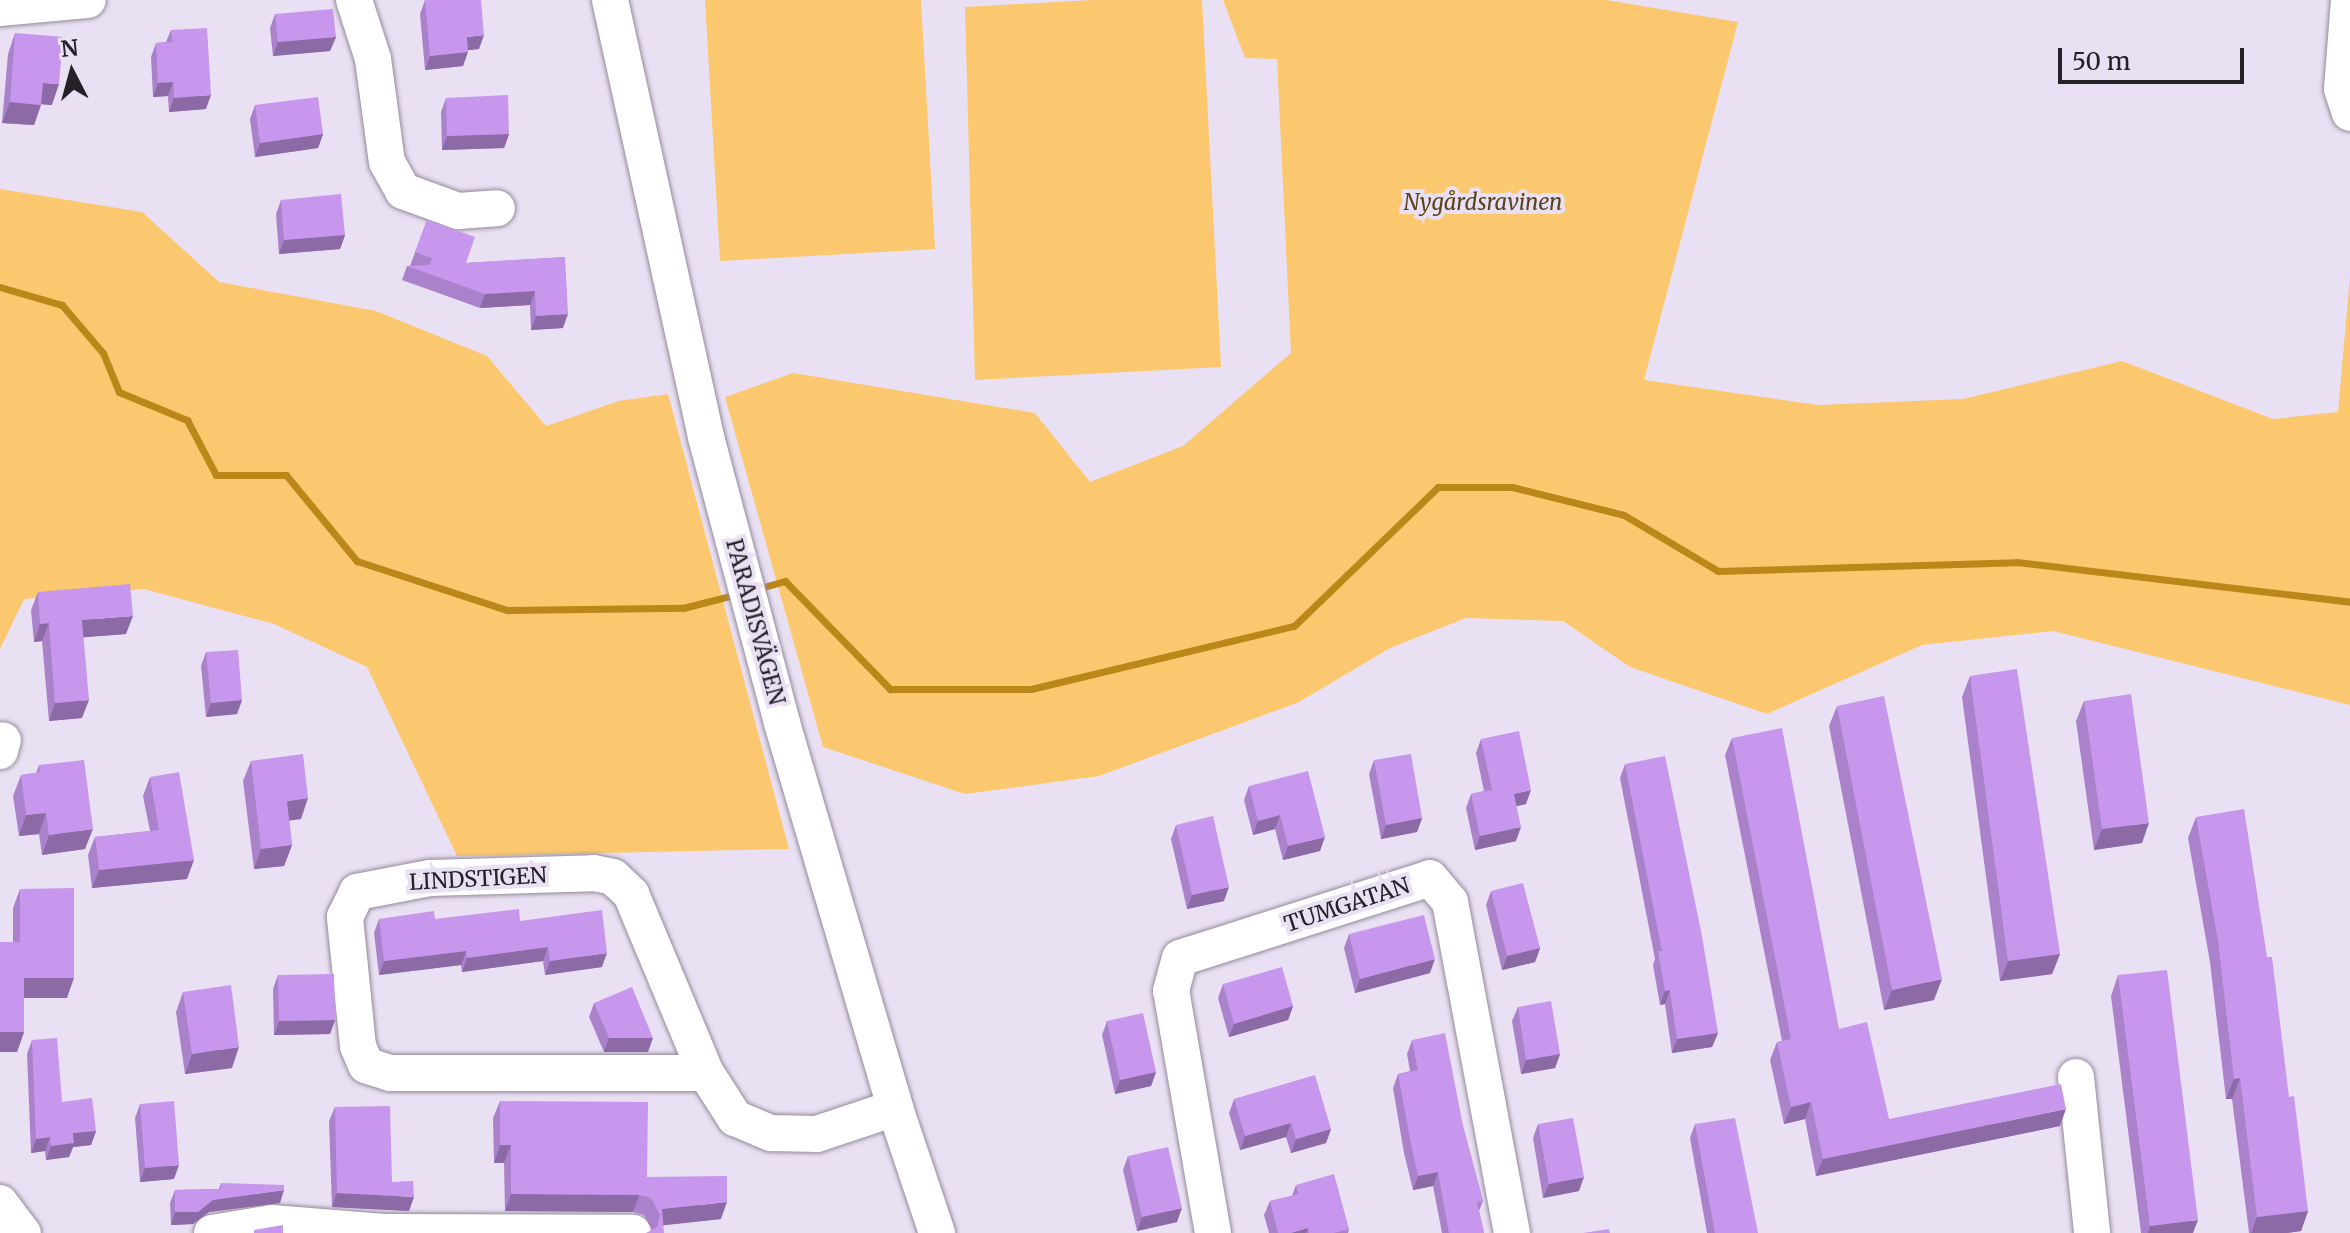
<!DOCTYPE html>
<meta charset="utf-8">
<style>
body{margin:0}
#map{position:relative;width:2350px;height:1233px;overflow:hidden;background:#eae0f3;font-family:Merriweather,serif}
div>[style]{position:absolute}
.green>*{inset:0;background:#fbc86f}
.stream>*{height:7px;margin:-3.5px;padding:0 3.5px;transform-origin:3.5px;border-radius:3.5px;background:#ba8718}
.roads{filter:drop-shadow(0 0 2px #938a9c) drop-shadow(0 0 2px #938a9c)}
.minor>*{height:36px;margin:-18px;padding:0 18px;transform-origin:18px;border-radius:18px;background:#fff}
.wall>*{inset:0;background:#aa82cc}
.shaded-wall>*{inset:0;background:#8b6aa6}
.building>*{inset:0;background:#c697ed}
span{translate:-50% -50%;white-space:nowrap;text-align:center;line-height:1.15;-webkit-text-stroke:8px #eae0f3;paint-order:stroke}
.park-label{font-size:22px;color:#5a431b;font-style:italic}
.street-label{font-size:22px;color:#242128}
.north{position:absolute;left:32px;top:32px;width:80px;height:80px;-webkit-text-stroke:6px #eae0f3;paint-order:stroke;rotate:354deg;font-size:22px;font-weight:700;line-height:32px;text-align:center;color:#242128}
.north::after{content:'';display:block;margin:auto;width:28px;height:36px;background:#242128;clip-path:polygon(50% 0,100% 100%,50% 72%,0 100%)}
.scale{position:absolute;left:2058px;top:48px;width:186px;height:36px;box-sizing:border-box;border:4px solid #242128;border-top:0;padding-left:10px;font-size:24px;line-height:28px;white-space:nowrap;color:#242128;-webkit-text-stroke:6px #eae0f3;paint-order:stroke}
</style>
<div id="map">
<div class="green">
<div style="clip-path:polygon(705px 0,921px 0,935px 249px,720px 261px)"></div>
<div style="clip-path:polygon(1093px 0,1202px 0,1221px 367px,975px 380px,965px 7px)"></div>
<div style="clip-path:polygon(1223px 0,1606px 0,1738px 22px,1644px 380px,1818px 405px,1963px 399px,2122px 361px,2273px 419px,2338px 412px,2350px 276px,2350px 705px,2053px 631px,1922px 645px,1767px 714px,1630px 667px,1563px 621px,1466px 618px,1390px 648px,1299px 702px,1099px 776px,965px 794px,823px 747px,725px 397px,793px 373px,1035px 413px,1090px 482px,1183px 446px,1291px 353px,1277px 59px,1245px 58px)"></div>
<div style="clip-path:polygon(0 189px,142px 212px,219px 282px,376px 311px,487px 356px,546px 426px,619px 401px,668px 394px,789px 849px,457px 856px,367px 667px,274px 624px,144px 589px,24px 599px,0 649px)"></div>
</div>
<div class="stream">
<div style="left:0;top:287px;width:65px;rotate:16.2deg"></div>
<div style="left:62px;top:305px;width:63px;rotate:49.5deg"></div>
<div style="left:103px;top:353px;width:42px;rotate:67.7deg"></div>
<div style="left:119px;top:392px;width:74px;rotate:22.4deg"></div>
<div style="left:187px;top:420px;width:62px;rotate:62.2deg"></div>
<div style="left:216px;top:475px;width:70px"></div>
<div style="left:286px;top:475px;width:112px;rotate:50.5deg"></div>
<div style="left:357px;top:561px;width:158px;rotate:18.1deg"></div>
<div style="left:507px;top:610px;width:176px;rotate:-0.7deg"></div>
<div style="left:683px;top:608px;width:57px;rotate:-14.3deg"></div>
<div style="left:757px;top:589px;width:29px;rotate:-16deg"></div>
<div style="left:785px;top:581px;width:151px;rotate:45.8deg"></div>
<div style="left:890px;top:689px;width:141px"></div>
<div style="left:1031px;top:689px;width:270px;rotate:-13.5deg"></div>
<div style="left:1294px;top:626px;width:200px;rotate:-44deg"></div>
<div style="left:1438px;top:487px;width:74px"></div>
<div style="left:1512px;top:487px;width:115px;rotate:14deg"></div>
<div style="left:1624px;top:515px;width:109px;rotate:30.8deg"></div>
<div style="left:1718px;top:571px;width:299px;rotate:-1.7deg"></div>
<div style="left:2017px;top:562px;width:335px;rotate:6.8deg"></div>
</div>
<div class="roads">
<div class="minor">
<div style="left:354px;top:0;width:62px;rotate:72.1deg"></div>
<div style="left:373px;top:59px;width:104px;rotate:82.3deg"></div>
<div style="left:387px;top:162px;width:33px;rotate:61deg"></div>
<div style="left:403px;top:191px;width:59px;rotate:20deg"></div>
<div style="left:458px;top:211px;width:39px;rotate:-4deg"></div>
<div style="left:610px;top:0;width:447px;rotate:77.6deg"></div>
<div style="left:706px;top:437px;width:296px;rotate:75.1deg"></div>
<div style="left:782px;top:723px;width:401px;rotate:73.6deg"></div>
<div style="left:895px;top:1108px;width:132px;rotate:71.4deg"></div>
<div style="left:2349px;top:0;width:89px;rotate:94.5deg"></div>
<div style="left:2342px;top:89px;width:25px;rotate:72deg"></div>
<div style="left:0;top:8px;width:88px;rotate:-5.2deg"></div>
<div style="left:0;top:751px;width:11px;rotate:-75deg"></div>
<div style="left:706px;top:1073px;width:316px;rotate:180deg"></div>
<div style="left:390px;top:1073px;width:25px;rotate:-162deg"></div>
<div style="left:366px;top:1065px;width:21px;rotate:-113deg"></div>
<div style="left:358px;top:1046px;width:130px;rotate:-95.8deg"></div>
<div style="left:345px;top:917px;width:28px;rotate:-64deg"></div>
<div style="left:357px;top:892px;width:74px;rotate:-10.9deg"></div>
<div style="left:430px;top:878px;width:164px;rotate:-1.7deg"></div>
<div style="left:594px;top:873px;width:19px;rotate:12deg"></div>
<div style="left:613px;top:877px;width:25px;rotate:43deg"></div>
<div style="left:631px;top:894px;width:194px;rotate:67.3deg"></div>
<div style="left:706px;top:1073px;width:54px;rotate:57.2deg"></div>
<div style="left:735px;top:1118px;width:39px;rotate:23deg"></div>
<div style="left:771px;top:1133px;width:46px;rotate:1.2deg"></div>
<div style="left:817px;top:1134px;width:82px;rotate:-18.4deg"></div>
<div style="left:2076px;top:1077px;width:157px;rotate:84.1deg"></div>
<div style="left:0;top:1203px;width:38px;rotate:53deg"></div>
<div style="left:212px;top:1233px;width:61px;rotate:-9.5deg"></div>
<div style="left:272px;top:1223px;width:112px;rotate:4.6deg"></div>
<div style="left:384px;top:1232px;width:249px;rotate:0.2deg"></div>
<div style="left:1213px;top:1233px;width:246px;rotate:-99.8deg"></div>
<div style="left:1171px;top:991px;width:34px;rotate:-75deg"></div>
<div style="left:1180px;top:958px;width:262px;rotate:-17.7deg"></div>
<div style="left:1430px;top:878px;width:31px;rotate:50deg"></div>
<div style="left:1450px;top:902px;width:337px;rotate:79.4deg"></div>
</div>
</div>
<div class="wall">
<div style="clip-path:polygon(425px 0,479px 49px,468px 50px,463px 66px,425px 70px,420px 14px)"></div>
<div style="clip-path:polygon(275px 14px,336px 37px,330px 51px,273px 56px,270px 28px)"></div>
<div style="clip-path:polygon(171px 30px,206px 109px,169px 112px,168px 96px,153px 97px,151px 57px,156px 43px,166px 42px)"></div>
<div style="clip-path:polygon(15px 33px,52px 105px,41px 104px,34px 125px,2px 123px,8px 54px)"></div>
<div style="clip-path:polygon(446px 98px,509px 134px,504px 148px,442px 150px,441px 112px)"></div>
<div style="clip-path:polygon(255px 105px,323px 134px,318px 148px,255px 157px,250px 119px)"></div>
<div style="clip-path:polygon(281px 200px,345px 235px,340px 249px,279px 254px,276px 214px)"></div>
<div style="clip-path:polygon(427px 220px,466px 263px,565px 257px,563px 328px,531px 330px,530px 305px,480px 308px,402px 280px,407px 266px,410px 266px)"></div>
<div style="clip-path:polygon(38px 592px,126px 634px,83px 637px,82px 718px,49px 721px,42px 641px,34px 642px,31px 610px)"></div>
<div style="clip-path:polygon(206px 652px,242px 700px,237px 714px,206px 717px,201px 666px)"></div>
<div style="clip-path:polygon(1970px 676px,2060px 954px,2052px 974px,2000px 981px,1962px 697px)"></div>
<div style="clip-path:polygon(2084px 701px,2142px 843px,2094px 850px,2076px 721px)"></div>
<div style="clip-path:polygon(1837px 706px,1934px 1000px,1884px 1010px,1829px 726px)"></div>
<div style="clip-path:polygon(1732px 738px,1839px 1029px,1889px 1119px,2060px 1126px,1816px 1176px,1805px 1119px,1784px 1124px,1770px 1060px,1777px 1042px,1782px 1041px,1725px 755px)"></div>
<div style="clip-path:polygon(1481px 739px,1526px 804px,1516px 806px,1516px 841px,1475px 850px,1466px 808px,1471px 794px,1484px 791px,1476px 753px)"></div>
<div style="clip-path:polygon(1374px 760px,1422px 818px,1417px 832px,1381px 839px,1369px 774px)"></div>
<div style="clip-path:polygon(251px 761px,301px 819px,289px 820px,292px 845px,284px 866px,254px 869px,243px 781px)"></div>
<div style="clip-path:polygon(1625px 764px,1718px 1033px,1712px 1047px,1672px 1053px,1665px 1004px,1660px 1005px,1653px 965px,1655px 959px,1620px 778px)"></div>
<div style="clip-path:polygon(39px 765px,85px 849px,42px 855px,39px 834px,19px 836px,13px 796px,21px 775px,36px 773px)"></div>
<div style="clip-path:polygon(150px 777px,187px 879px,92px 888px,88px 855px,95px 837px,150px 831px,143px 796px)"></div>
<div style="clip-path:polygon(1249px 786px,1320px 851px,1283px 860px,1275px 829px,1253px 835px,1244px 800px)"></div>
<div style="clip-path:polygon(2196px 817px,2289px 1097px,2308px 1211px,2301px 1231px,2287px 1233px,2249px 1233px,2232px 1099px,2226px 1099px,2210px 962px,2188px 838px)"></div>
<div style="clip-path:polygon(1176px 825px,1224px 901px,1187px 909px,1171px 839px)"></div>
<div style="clip-path:polygon(20px 889px,67px 998px,24px 998px,24px 1032px,17px 1052px,13px 942px,13px 908px)"></div>
<div style="clip-path:polygon(1491px 891px,1540px 948px,1535px 962px,1502px 970px,1486px 905px)"></div>
<div style="clip-path:polygon(379px 919px,520px 921px,602px 967px,545px 975px,543px 961px,462px 972px,461px 965px,379px 975px,374px 933px)"></div>
<div style="clip-path:polygon(1349px 934px,1430px 973px,1355px 993px,1344px 948px)"></div>
<div style="clip-path:polygon(278px 975px,335px 1020px,330px 1034px,274px 1035px,273px 989px)"></div>
<div style="clip-path:polygon(2118px 975px,2193px 1233px,2141px 1233px,2111px 996px)"></div>
<div style="clip-path:polygon(1223px 984px,1293px 1006px,1288px 1020px,1229px 1037px,1218px 998px)"></div>
<div style="clip-path:polygon(183px 992px,232px 1068px,185px 1074px,176px 1012px)"></div>
<div style="clip-path:polygon(594px 1003px,648px 1052px,604px 1052px,589px 1017px)"></div>
<div style="clip-path:polygon(1518px 1007px,1560px 1054px,1555px 1068px,1521px 1074px,1512px 1021px)"></div>
<div style="clip-path:polygon(1107px 1021px,1156px 1072px,1151px 1086px,1115px 1094px,1102px 1035px)"></div>
<div style="clip-path:polygon(32px 1040px,62px 1102px,96px 1131px,91px 1145px,73px 1147px,69px 1157px,46px 1160px,45px 1151px,31px 1153px,27px 1054px)"></div>
<div style="clip-path:polygon(1412px 1040px,1463px 1126px,1483px 1201px,1479px 1211px,1484px 1233px,1442px 1233px,1433px 1186px,1413px 1190px,1404px 1153px,1393px 1088px,1398px 1074px,1410px 1071px,1407px 1054px)"></div>
<div style="clip-path:polygon(1234px 1099px,1331px 1129px,1326px 1143px,1291px 1153px,1286px 1137px,1240px 1150px,1229px 1113px)"></div>
<div style="clip-path:polygon(500px 1101px,647px 1177px,721px 1219px,663px 1225px,652px 1230px,644px 1215px,633px 1212px,505px 1211px,504px 1163px,494px 1163px,493px 1118px)"></div>
<div style="clip-path:polygon(140px 1104px,174px 1179px,140px 1182px,135px 1118px)"></div>
<div style="clip-path:polygon(335px 1107px,392px 1182px,409px 1211px,332px 1207px,329px 1121px)"></div>
<div style="clip-path:polygon(1538px 1124px,1579px 1191px,1543px 1198px,1533px 1138px)"></div>
<div style="clip-path:polygon(1695px 1124px,1758px 1233px,1707px 1233px,1690px 1138px)"></div>
<div style="clip-path:polygon(1128px 1156px,1177px 1222px,1137px 1231px,1123px 1170px)"></div>
<div style="clip-path:polygon(221px 1183px,280px 1203px,209px 1212px,193px 1224px,171px 1225px,170px 1203px,175px 1190px,219px 1189px)"></div>
<div style="clip-path:polygon(1296px 1185px,1349px 1229px,1348px 1233px,1269px 1233px,1264px 1215px,1270px 1201px,1292px 1196px)"></div>
</div>
<div class="shaded-wall">
<div style="clip-path:polygon(484px 35px,479px 49px,461px 51px,467px 37px)"></div>
<div style="clip-path:polygon(336px 37px,330px 51px,273px 56px,278px 42px)"></div>
<div style="clip-path:polygon(468px 52px,463px 66px,425px 70px,430px 56px)"></div>
<div style="clip-path:polygon(173px 82px,168px 96px,153px 97px,158px 83px)"></div>
<div style="clip-path:polygon(43px 83px,59px 84px,52px 105px,36px 104px)"></div>
<div style="clip-path:polygon(211px 95px,206px 109px,169px 112px,174px 98px)"></div>
<div style="clip-path:polygon(10px 102px,41px 105px,34px 125px,2px 123px)"></div>
<div style="clip-path:polygon(323px 134px,318px 148px,255px 157px,260px 143px)"></div>
<div style="clip-path:polygon(509px 134px,504px 148px,442px 150px,447px 136px)"></div>
<div style="clip-path:polygon(345px 235px,340px 249px,279px 254px,284px 240px)"></div>
<div style="clip-path:polygon(535px 291px,530px 305px,480px 308px,485px 294px)"></div>
<div style="clip-path:polygon(568px 314px,563px 328px,531px 330px,536px 316px)"></div>
<div style="clip-path:polygon(133px 616px,126px 634px,76px 638px,82px 620px)"></div>
<div style="clip-path:polygon(49px 623px,42px 641px,34px 642px,40px 624px)"></div>
<div style="clip-path:polygon(89px 700px,82px 718px,49px 721px,55px 703px)"></div>
<div style="clip-path:polygon(242px 700px,237px 714px,206px 717px,211px 703px)"></div>
<div style="clip-path:polygon(1531px 790px,1526px 804px,1509px 808px,1514px 794px)"></div>
<div style="clip-path:polygon(308px 798px,301px 819px,279px 822px,287px 801px)"></div>
<div style="clip-path:polygon(46px 813px,39px 834px,19px 836px,26px 815px)"></div>
<div style="clip-path:polygon(1280px 815px,1275px 829px,1253px 835px,1258px 821px)"></div>
<div style="clip-path:polygon(1422px 818px,1417px 832px,1381px 839px,1386px 825px)"></div>
<div style="clip-path:polygon(2149px 823px,2142px 843px,2094px 850px,2102px 829px)"></div>
<div style="clip-path:polygon(1521px 827px,1516px 841px,1475px 850px,1480px 836px)"></div>
<div style="clip-path:polygon(93px 829px,85px 849px,42px 855px,49px 835px)"></div>
<div style="clip-path:polygon(1325px 837px,1320px 851px,1283px 860px,1288px 846px)"></div>
<div style="clip-path:polygon(292px 845px,284px 866px,254px 869px,261px 849px)"></div>
<div style="clip-path:polygon(194px 860px,187px 879px,92px 888px,99px 870px)"></div>
<div style="clip-path:polygon(1229px 887px,1224px 901px,1187px 909px,1192px 895px)"></div>
<div style="clip-path:polygon(548px 947px,543px 961px,462px 972px,467px 958px)"></div>
<div style="clip-path:polygon(1540px 948px,1535px 962px,1502px 970px,1507px 956px)"></div>
<div style="clip-path:polygon(466px 951px,461px 965px,379px 975px,384px 961px)"></div>
<div style="clip-path:polygon(607px 953px,602px 967px,545px 975px,550px 961px)"></div>
<div style="clip-path:polygon(2060px 954px,2052px 974px,2000px 981px,2008px 961px)"></div>
<div style="clip-path:polygon(1435px 959px,1430px 973px,1355px 993px,1360px 979px)"></div>
<div style="clip-path:polygon(24px 978px,74px 978px,67px 998px,16px 998px)"></div>
<div style="clip-path:polygon(1942px 979px,1934px 1000px,1884px 1010px,1892px 990px)"></div>
<div style="clip-path:polygon(1670px 990px,1665px 1004px,1660px 1005px,1665px 991px)"></div>
<div style="clip-path:polygon(1293px 1006px,1288px 1020px,1229px 1037px,1234px 1024px)"></div>
<div style="clip-path:polygon(335px 1020px,330px 1034px,274px 1035px,279px 1021px)"></div>
<div style="clip-path:polygon(0 1032px,24px 1032px,17px 1052px,0 1052px)"></div>
<div style="clip-path:polygon(1718px 1033px,1712px 1047px,1672px 1053px,1677px 1039px)"></div>
<div style="clip-path:polygon(609px 1038px,653px 1038px,648px 1052px,604px 1052px)"></div>
<div style="clip-path:polygon(239px 1047px,232px 1068px,185px 1074px,192px 1054px)"></div>
<div style="clip-path:polygon(1560px 1054px,1555px 1068px,1521px 1074px,1526px 1060px)"></div>
<div style="clip-path:polygon(1156px 1072px,1151px 1086px,1115px 1094px,1120px 1080px)"></div>
<div style="clip-path:polygon(2240px 1078px,2232px 1099px,2226px 1099px,2234px 1079px)"></div>
<div style="clip-path:polygon(1811px 1102px,1805px 1119px,1784px 1124px,1791px 1107px)"></div>
<div style="clip-path:polygon(2066px 1109px,2060px 1126px,1816px 1176px,1823px 1159px)"></div>
<div style="clip-path:polygon(1291px 1123px,1286px 1137px,1240px 1150px,1245px 1136px)"></div>
<div style="clip-path:polygon(1331px 1129px,1326px 1143px,1291px 1153px,1296px 1139px)"></div>
<div style="clip-path:polygon(96px 1131px,91px 1145px,73px 1147px,69px 1157px,46px 1160px,51px 1146px,73px 1133px)"></div>
<div style="clip-path:polygon(50px 1137px,45px 1151px,31px 1153px,36px 1139px)"></div>
<div style="clip-path:polygon(500px 1145px,511px 1145px,504px 1163px,494px 1163px)"></div>
<div style="clip-path:polygon(179px 1165px,174px 1179px,140px 1182px,145px 1168px)"></div>
<div style="clip-path:polygon(1438px 1172px,1433px 1186px,1413px 1190px,1418px 1176px)"></div>
<div style="clip-path:polygon(1584px 1177px,1579px 1191px,1543px 1198px,1549px 1184px)"></div>
<div style="clip-path:polygon(284px 1190px,280px 1203px,209px 1212px,193px 1224px,171px 1225px,175px 1212px,213px 1200px)"></div>
<div style="clip-path:polygon(337px 1193px,414px 1197px,409px 1211px,332px 1207px)"></div>
<div style="clip-path:polygon(511px 1194px,639px 1195px,633px 1212px,505px 1211px)"></div>
<div style="clip-path:polygon(727px 1202px,721px 1219px,657px 1226px,662px 1209px)"></div>
<div style="clip-path:polygon(1182px 1208px,1177px 1222px,1137px 1231px,1142px 1217px)"></div>
<div style="clip-path:polygon(2308px 1211px,2301px 1231px,2287px 1233px,2251px 1233px,2257px 1217px)"></div>
<div style="clip-path:polygon(2198px 1220px,2193px 1233px,2148px 1233px,2150px 1226px)"></div>
<div style="clip-path:polygon(1308px 1228px,1306px 1233px,1291px 1233px)"></div>
</div>
<div class="building">
<div style="clip-path:polygon(425px 0,481px 0,484px 35px,467px 37px,468px 52px,430px 56px)"></div>
<div style="clip-path:polygon(333px 9px,336px 37px,278px 42px,275px 14px)"></div>
<div style="clip-path:polygon(207px 28px,211px 95px,174px 98px,173px 82px,158px 83px,156px 43px,172px 42px,171px 30px)"></div>
<div style="clip-path:polygon(15px 33px,63px 37px,59px 84px,43px 83px,41px 105px,10px 102px)"></div>
<div style="clip-path:polygon(508px 95px,509px 134px,447px 136px,446px 98px)"></div>
<div style="clip-path:polygon(318px 97px,323px 134px,260px 143px,255px 105px)"></div>
<div style="clip-path:polygon(341px 194px,345px 235px,284px 240px,281px 200px)"></div>
<div style="clip-path:polygon(427px 220px,475px 237px,466px 263px,565px 257px,568px 314px,536px 316px,535px 291px,485px 294px,407px 266px,430px 265px,432px 258px,415px 252px)"></div>
<div style="clip-path:polygon(130px 584px,133px 616px,82px 620px,89px 700px,55px 703px,49px 623px,40px 624px,38px 592px)"></div>
<div style="clip-path:polygon(238px 650px,242px 700px,211px 703px,206px 652px)"></div>
<div style="clip-path:polygon(2017px 669px,2060px 954px,2008px 961px,1970px 676px)"></div>
<div style="clip-path:polygon(2131px 694px,2149px 823px,2102px 829px,2084px 701px)"></div>
<div style="clip-path:polygon(1884px 696px,1942px 979px,1892px 990px,1837px 706px)"></div>
<div style="clip-path:polygon(1782px 728px,1839px 1029px,1867px 1022px,1889px 1119px,2061px 1084px,2066px 1109px,1823px 1159px,1811px 1102px,1791px 1107px,1777px 1042px,1791px 1039px,1732px 738px)"></div>
<div style="clip-path:polygon(1519px 731px,1531px 790px,1514px 794px,1521px 827px,1480px 836px,1471px 794px,1492px 790px,1481px 739px)"></div>
<div style="clip-path:polygon(303px 754px,308px 798px,287px 801px,292px 845px,261px 849px,251px 761px)"></div>
<div style="clip-path:polygon(1411px 754px,1422px 818px,1386px 825px,1374px 760px)"></div>
<div style="clip-path:polygon(1665px 756px,1702px 936px,1718px 1033px,1677px 1039px,1670px 990px,1665px 991px,1658px 951px,1662px 951px,1625px 764px)"></div>
<div style="clip-path:polygon(84px 760px,93px 829px,49px 835px,46px 813px,26px 815px,21px 775px,40px 772px,39px 765px)"></div>
<div style="clip-path:polygon(1308px 771px,1325px 837px,1288px 846px,1280px 815px,1258px 821px,1249px 786px)"></div>
<div style="clip-path:polygon(179px 772px,194px 860px,99px 870px,95px 837px,159px 830px,150px 777px)"></div>
<div style="clip-path:polygon(2244px 809px,2267px 957px,2272px 957px,2289px 1097px,2294px 1096px,2308px 1211px,2257px 1217px,2240px 1078px,2234px 1079px,2218px 941px,2196px 817px)"></div>
<div style="clip-path:polygon(1213px 816px,1229px 887px,1192px 895px,1176px 825px)"></div>
<div style="clip-path:polygon(1523px 883px,1540px 948px,1507px 956px,1491px 891px)"></div>
<div style="clip-path:polygon(74px 888px,74px 978px,24px 978px,24px 1032px,0 1032px,0 942px,20px 942px,20px 889px)"></div>
<div style="clip-path:polygon(519px 909px,520px 921px,602px 910px,607px 953px,550px 961px,548px 947px,467px 958px,466px 951px,384px 961px,379px 919px,434px 911px,435px 919px)"></div>
<div style="clip-path:polygon(1424px 915px,1435px 959px,1360px 979px,1349px 934px)"></div>
<div style="clip-path:polygon(1282px 967px,1293px 1006px,1234px 1024px,1223px 984px)"></div>
<div style="clip-path:polygon(2167px 970px,2198px 1220px,2150px 1226px,2118px 975px)"></div>
<div style="clip-path:polygon(334px 974px,335px 1020px,279px 1021px,278px 975px)"></div>
<div style="clip-path:polygon(231px 985px,239px 1047px,192px 1054px,183px 992px)"></div>
<div style="clip-path:polygon(632px 987px,653px 1038px,609px 1038px,594px 1003px)"></div>
<div style="clip-path:polygon(1551px 1001px,1560px 1054px,1526px 1060px,1518px 1007px)"></div>
<div style="clip-path:polygon(1143px 1013px,1156px 1072px,1120px 1080px,1107px 1021px)"></div>
<div style="clip-path:polygon(1445px 1033px,1463px 1126px,1483px 1201px,1477px 1202px,1484px 1233px,1449px 1233px,1438px 1172px,1418px 1176px,1410px 1139px,1398px 1074px,1418px 1070px,1412px 1040px)"></div>
<div style="clip-path:polygon(57px 1038px,62px 1102px,92px 1098px,96px 1131px,73px 1133px,74px 1143px,51px 1146px,50px 1137px,36px 1139px,32px 1040px)"></div>
<div style="clip-path:polygon(1315px 1075px,1331px 1129px,1296px 1139px,1291px 1123px,1245px 1136px,1234px 1099px)"></div>
<div style="clip-path:polygon(174px 1101px,179px 1165px,145px 1168px,140px 1104px)"></div>
<div style="clip-path:polygon(500px 1101px,648px 1102px,647px 1177px,727px 1176px,727px 1202px,662px 1209px,664px 1233px,646px 1233px,657px 1227px,660px 1215px,651px 1198px,639px 1195px,511px 1194px,511px 1145px,500px 1145px)"></div>
<div style="clip-path:polygon(390px 1106px,392px 1182px,413px 1181px,414px 1197px,337px 1193px,335px 1107px)"></div>
<div style="clip-path:polygon(1573px 1118px,1584px 1177px,1549px 1184px,1538px 1124px)"></div>
<div style="clip-path:polygon(1735px 1118px,1758px 1233px,1715px 1233px,1695px 1124px)"></div>
<div style="clip-path:polygon(1168px 1147px,1182px 1208px,1142px 1217px,1128px 1156px)"></div>
<div style="clip-path:polygon(1334px 1174px,1349px 1229px,1334px 1233px,1309px 1233px,1308px 1228px,1291px 1233px,1278px 1233px,1270px 1201px,1298px 1194px,1296px 1185px)"></div>
<div style="clip-path:polygon(221px 1183px,284px 1185px,284px 1190px,213px 1200px,198px 1212px,175px 1212px,175px 1190px,221px 1189px)"></div>
<div style="clip-path:polygon(283px 1225px,283px 1233px,254px 1233px,254px 1230px)"></div>
<div style="clip-path:polygon(1609px 1229px,1610px 1233px,1583px 1233px)"></div>
</div>
<div class="park-label">
<span style="left:1483px;top:203px">Nygårdsravinen</span>
</div>
<div class="street-label">
<span style="left:755px;top:622px;rotate:75deg">PARADISVÄGEN</span>
<span style="left:478px;top:879px;rotate:-3deg">LINDSTIGEN</span>
<span style="left:1347px;top:905px;rotate:-18deg">TUMGATAN</span>
</div>
<div class="north">N</div>
<div class="scale">50 m</div>
</div>
